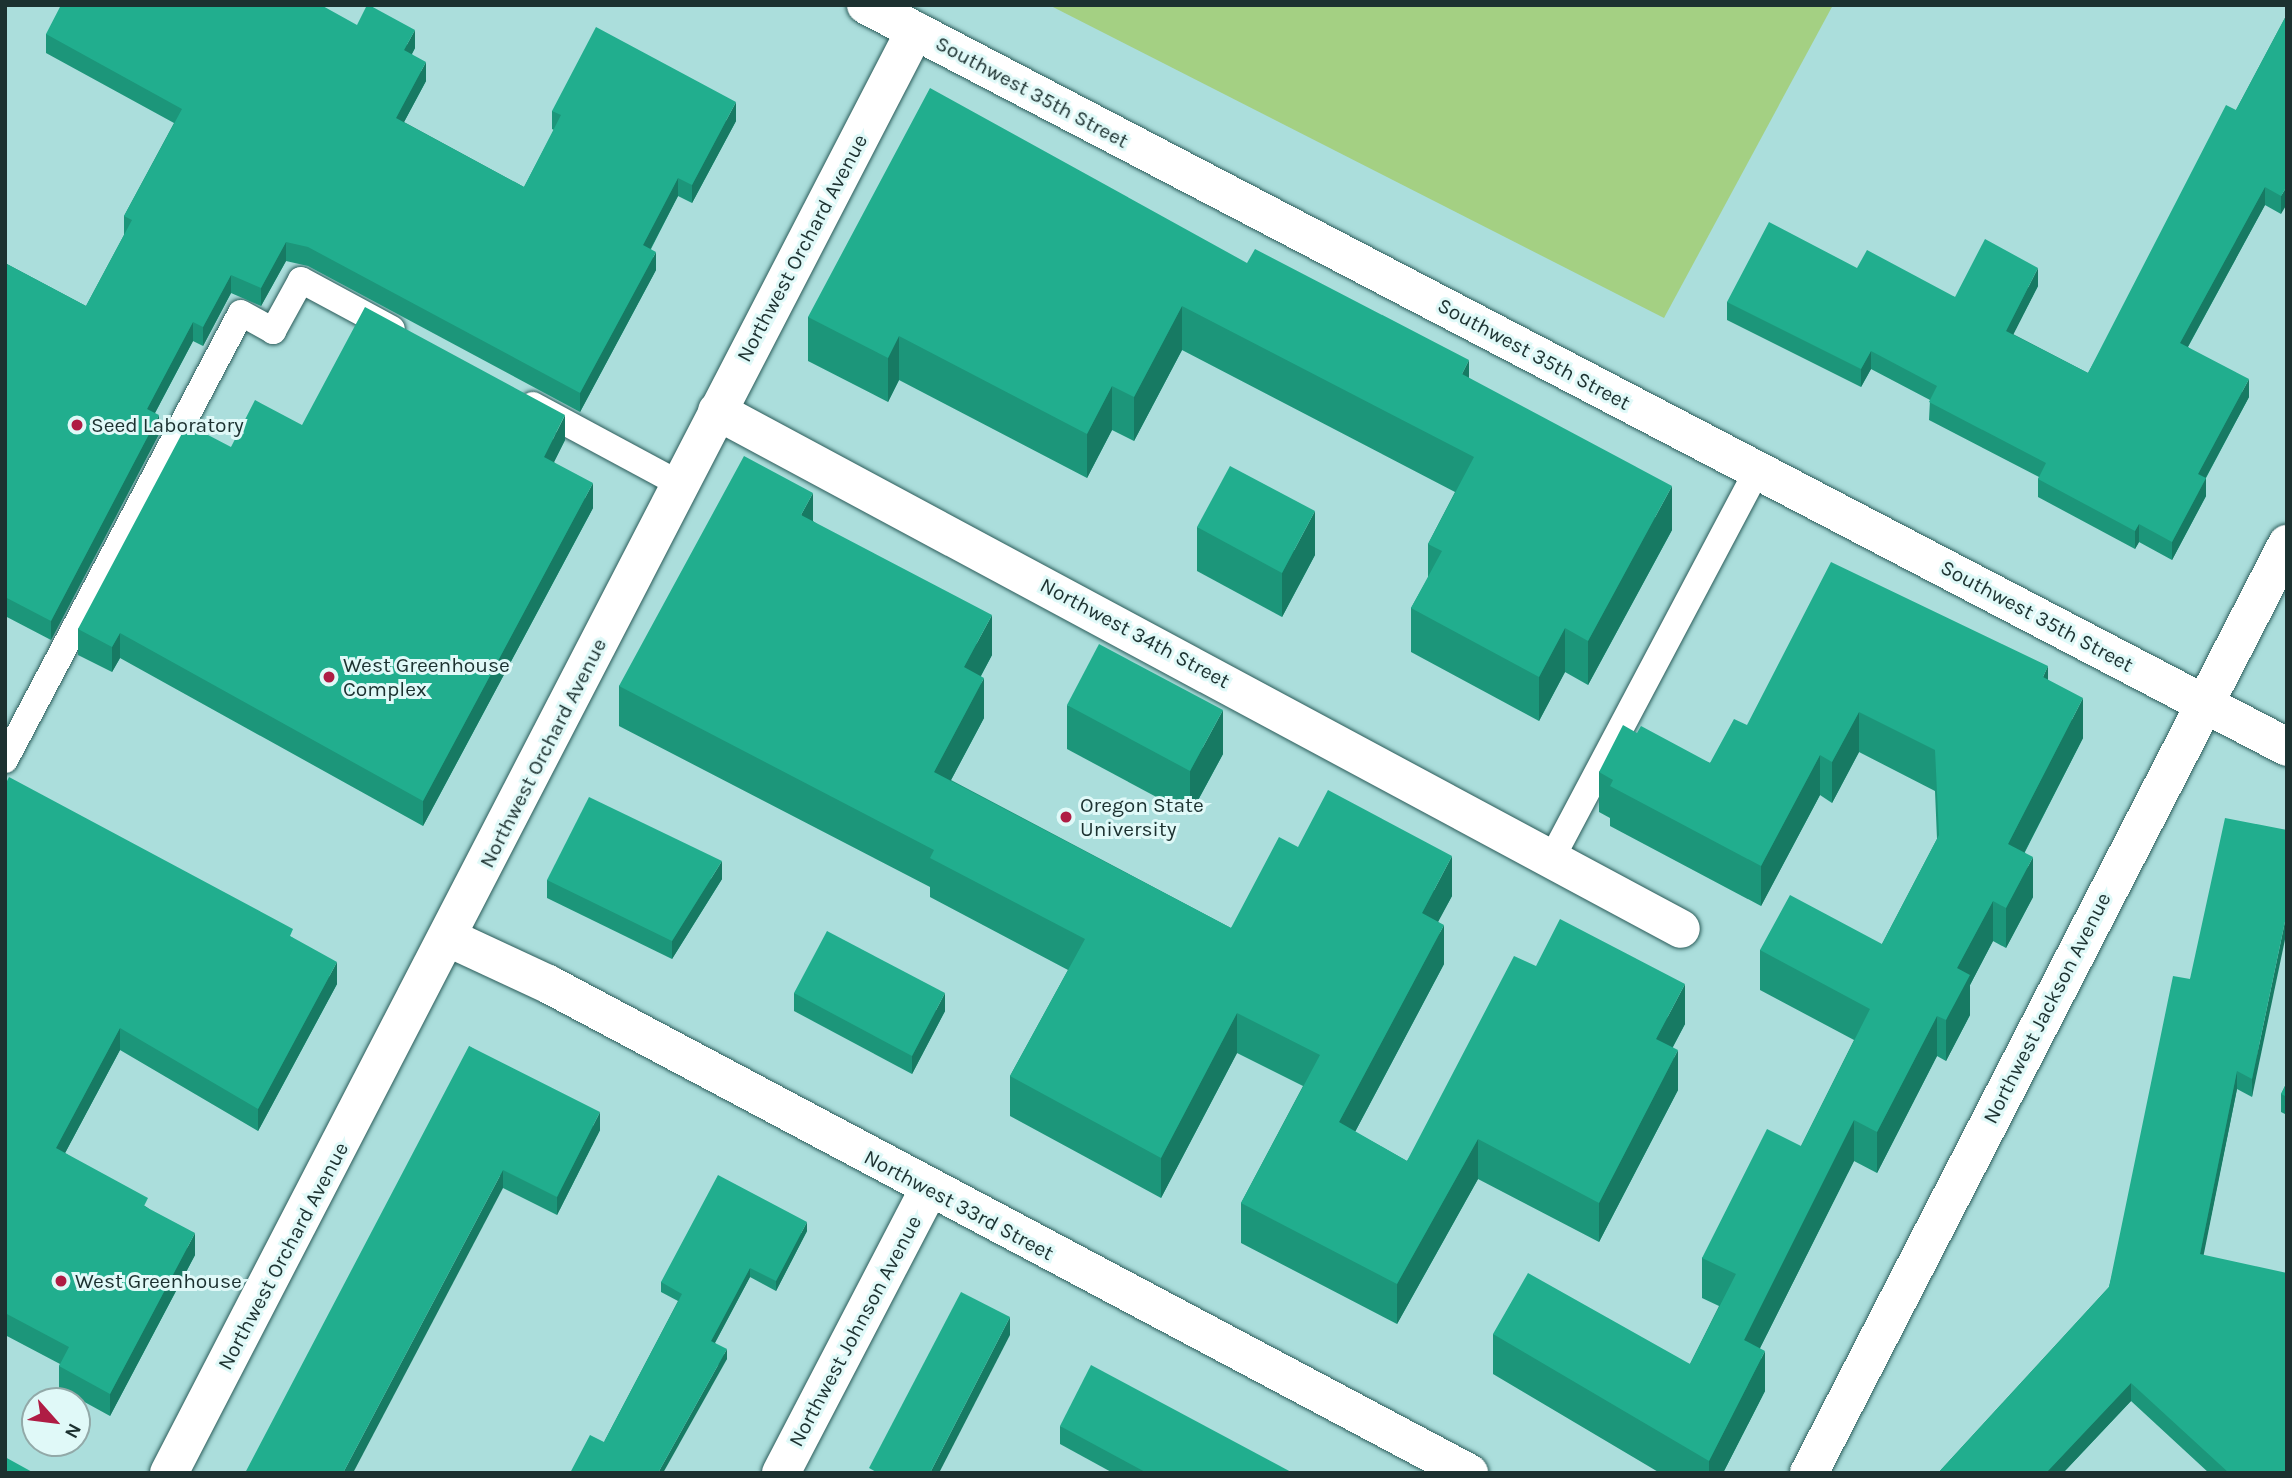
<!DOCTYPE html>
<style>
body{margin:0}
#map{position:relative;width:2292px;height:1478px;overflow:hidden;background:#abdedc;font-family:Karla,sans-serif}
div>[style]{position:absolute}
.green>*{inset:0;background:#a4d083}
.roads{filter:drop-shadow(0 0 2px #2b5c5a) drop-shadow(0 0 2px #2b5c5a)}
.service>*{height:26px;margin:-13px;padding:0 13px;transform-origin:13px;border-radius:13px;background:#fff}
.minor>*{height:38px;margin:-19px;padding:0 19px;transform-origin:19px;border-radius:19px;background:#fff}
.secondary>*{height:38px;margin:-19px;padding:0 19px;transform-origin:19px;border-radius:19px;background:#fff}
.wall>*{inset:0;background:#1c967a}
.shaded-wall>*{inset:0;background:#177a63}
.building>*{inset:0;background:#21ae8e}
.dots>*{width:19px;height:19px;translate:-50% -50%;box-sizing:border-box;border:4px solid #e0f9f8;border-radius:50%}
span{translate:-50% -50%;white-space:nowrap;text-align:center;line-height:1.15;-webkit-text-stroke:6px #e0f9f8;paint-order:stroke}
.street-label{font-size:21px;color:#1c3130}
.poi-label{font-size:21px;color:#1c3130}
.left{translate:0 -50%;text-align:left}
.frame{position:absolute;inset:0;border:7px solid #1c3130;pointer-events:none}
.north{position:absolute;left:21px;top:1387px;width:70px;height:70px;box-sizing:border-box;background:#e0f9f8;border:2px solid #92a9a8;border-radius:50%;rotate:118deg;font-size:19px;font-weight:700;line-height:28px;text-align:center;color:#1c3130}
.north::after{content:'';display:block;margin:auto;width:24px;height:32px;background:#af1c44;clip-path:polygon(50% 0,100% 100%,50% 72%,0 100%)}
</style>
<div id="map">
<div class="green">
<div style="clip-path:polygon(1049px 5px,1833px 5px,1664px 318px)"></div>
</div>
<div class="roads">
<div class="service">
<div style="left:533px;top:405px;width:167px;rotate:28.3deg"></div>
<div style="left:5px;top:760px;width:505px;rotate:-62.17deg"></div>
<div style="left:241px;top:313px;width:37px;rotate:29deg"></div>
<div style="left:273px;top:331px;width:58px;rotate:-61.2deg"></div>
<div style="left:301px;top:280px;width:103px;rotate:28.3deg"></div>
<div style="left:1553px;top:856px;width:437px;rotate:-62.1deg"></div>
</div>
<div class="minor">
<div style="left:717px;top:411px;width:1094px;rotate:28.25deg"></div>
<div style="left:449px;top:938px;width:109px;rotate:24.9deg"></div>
<div style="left:548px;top:984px;width:1043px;rotate:27.97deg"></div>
<div style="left:169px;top:1473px;width:1624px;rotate:-62.65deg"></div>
<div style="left:781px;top:1473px;width:320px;rotate:-62.5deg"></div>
<div style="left:1809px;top:1473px;width:1045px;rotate:-62.77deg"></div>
</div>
<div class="secondary">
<div style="left:866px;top:5px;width:1603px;rotate:27.57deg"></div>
</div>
</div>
<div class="wall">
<div style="clip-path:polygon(2287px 14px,2281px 214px,2265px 205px,2188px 347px,2249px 397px,2206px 478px,2206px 496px,2172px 560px,2139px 542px,2135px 549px,2038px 497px,2038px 479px,2039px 477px,1929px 420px,1930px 400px,1871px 369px,1861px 387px,1727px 320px,1727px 302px,1857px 268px,1955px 297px,2038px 286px,2013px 334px,2088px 373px,2236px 110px)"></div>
<div style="clip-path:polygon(357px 25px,415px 48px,412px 54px,426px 81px,404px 122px,524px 187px,554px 130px,552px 129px,552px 111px,736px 121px,692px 203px,678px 196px,651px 249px,656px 270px,580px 412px,308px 266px,286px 261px,261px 306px,231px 293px,203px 346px,193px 341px,155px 413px,159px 434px,51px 640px,5px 616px,5px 263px,86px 306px,124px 235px,124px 216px,174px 123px,46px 53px,46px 34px)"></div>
<div style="clip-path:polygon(1247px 263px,1469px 378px,1672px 530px,1588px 685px,1565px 672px,1539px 721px,1411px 652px,1411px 608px,1428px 578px,1428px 544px,1455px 492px,1182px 350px,1134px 441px,1112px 430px,1087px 478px,899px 380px,888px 402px,808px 361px,808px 317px)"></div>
<div style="clip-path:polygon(302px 425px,565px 440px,554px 462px,593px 508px,423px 826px,120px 658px,112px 672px,78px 655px,78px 629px,231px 447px)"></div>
<div style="clip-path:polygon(813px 521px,992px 655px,981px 676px,984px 718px,951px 780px,1231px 928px,1298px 847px,1452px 896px,1438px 921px,1444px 964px,1355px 1132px,1407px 1161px,1536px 966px,1685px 1024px,1673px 1047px,1678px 1090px,1599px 1242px,1478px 1179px,1397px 1324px,1241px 1243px,1241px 1203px,1303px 1086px,1237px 1053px,1161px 1198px,1010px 1116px,1010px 1076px,1068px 970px,930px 897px,930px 887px,619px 726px,619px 686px)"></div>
<div style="clip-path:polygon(1197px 527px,1315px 555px,1282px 617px,1197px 571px)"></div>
<div style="clip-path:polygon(2048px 680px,2083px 738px,2025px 852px,2033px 897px,2006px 948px,1993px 941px,1970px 985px,1970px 1015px,1946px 1061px,1937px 1056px,1877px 1173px,1854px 1161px,1760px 1348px,1765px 1391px,1723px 1473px,1660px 1473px,1493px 1374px,1493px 1334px,1690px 1364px,1719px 1306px,1702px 1298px,1702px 1258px,1801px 1146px,1854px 1040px,1760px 990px,1760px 950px,1882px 944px,1937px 839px,1935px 791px,1859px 752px,1832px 803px,1820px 795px,1761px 906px,1610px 826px,1610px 818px,1599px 812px,1599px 772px,1637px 733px,1710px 763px,1747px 725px)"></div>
<div style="clip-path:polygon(1067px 705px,1223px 754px,1190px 815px,1067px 749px)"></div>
<div style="clip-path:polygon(5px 785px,293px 938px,337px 984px,258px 1131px,120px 1050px,65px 1153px,148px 1208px,195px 1255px,110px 1416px,59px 1388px,59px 1366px,60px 1364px,5px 1335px)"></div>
<div style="clip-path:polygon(2287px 830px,2252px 1097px,2237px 1089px,2203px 1255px,2287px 1473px,2209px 1473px,2131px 1401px,2063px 1473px,1938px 1473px,2109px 1287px,2190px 979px)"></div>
<div style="clip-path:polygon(722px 879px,672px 959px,547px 898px,547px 880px)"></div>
<div style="clip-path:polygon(794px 993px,945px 1011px,912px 1074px,794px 1011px)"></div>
<div style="clip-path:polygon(469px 1046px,600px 1130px,557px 1215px,503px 1188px)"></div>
<div style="clip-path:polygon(2287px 1082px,2287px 1115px,2281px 1112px,2281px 1094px)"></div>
<div style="clip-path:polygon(807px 1231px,776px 1291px,750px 1277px,715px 1343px,727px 1359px,604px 1442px,678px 1301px,661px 1292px,661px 1282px)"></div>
<div style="clip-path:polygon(1060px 1426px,1293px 1473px,1113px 1473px,1060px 1444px)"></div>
</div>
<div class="shaded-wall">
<div style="clip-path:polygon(415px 30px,415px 48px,404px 68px,404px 50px)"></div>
<div style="clip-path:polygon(426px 62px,426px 81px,396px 137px,396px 118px)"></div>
<div style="clip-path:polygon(736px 102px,736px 121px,692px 203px,692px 185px)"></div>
<div style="clip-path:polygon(678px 178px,678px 196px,643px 263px,643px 245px)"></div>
<div style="clip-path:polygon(2287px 186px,2287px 204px,2281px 214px,2281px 196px)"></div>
<div style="clip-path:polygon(2265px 187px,2265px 205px,2180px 361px,2180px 343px)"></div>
<div style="clip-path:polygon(286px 242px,286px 261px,261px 306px,261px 288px)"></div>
<div style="clip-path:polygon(656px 252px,656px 270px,580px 412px,580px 393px)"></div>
<div style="clip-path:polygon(2038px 268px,2038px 286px,2006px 349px,2006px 331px)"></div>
<div style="clip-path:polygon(231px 275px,231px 293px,203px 346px,203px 327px)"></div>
<div style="clip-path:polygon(1182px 306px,1182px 350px,1134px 441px,1134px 397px)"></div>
<div style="clip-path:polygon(193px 322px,193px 341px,147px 428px,147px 409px)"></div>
<div style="clip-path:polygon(899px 336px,899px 380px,888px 402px,888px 358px)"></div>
<div style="clip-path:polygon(1871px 351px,1871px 369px,1861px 387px,1861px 369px)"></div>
<div style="clip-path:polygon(1469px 360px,1469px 404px,1462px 374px)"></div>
<div style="clip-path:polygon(2249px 379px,2249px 397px,2198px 492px,2198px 474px)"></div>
<div style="clip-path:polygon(1112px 386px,1112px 430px,1087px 478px,1087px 434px)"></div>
<div style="clip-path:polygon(159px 415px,159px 434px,51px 640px,51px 621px)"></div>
<div style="clip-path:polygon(565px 415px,565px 440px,544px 482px,544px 457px)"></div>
<div style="clip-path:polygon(2206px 478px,2206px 496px,2172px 560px,2172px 542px)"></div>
<div style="clip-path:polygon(593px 483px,593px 508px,423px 826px,423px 801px)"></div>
<div style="clip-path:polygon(1672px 486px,1672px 530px,1588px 685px,1588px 641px)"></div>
<div style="clip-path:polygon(813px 493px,813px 533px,801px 515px)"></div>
<div style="clip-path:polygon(1315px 511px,1315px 555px,1282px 617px,1282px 573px)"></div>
<div style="clip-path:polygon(2139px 524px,2139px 542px,2135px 549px,2135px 531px)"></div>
<div style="clip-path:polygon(992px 615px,992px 655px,964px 707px,964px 667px)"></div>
<div style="clip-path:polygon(1565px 628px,1565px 672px,1539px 721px,1539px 677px)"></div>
<div style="clip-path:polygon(120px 633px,120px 658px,112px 672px,112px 647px)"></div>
<div style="clip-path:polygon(2048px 666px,2048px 706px,2043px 677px)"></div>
<div style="clip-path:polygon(984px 678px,984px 718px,934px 812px,934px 772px)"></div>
<div style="clip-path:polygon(2083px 698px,2083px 738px,2008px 884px,2008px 844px)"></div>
<div style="clip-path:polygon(1223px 710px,1223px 754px,1190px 815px,1190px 771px)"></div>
<div style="clip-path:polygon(1859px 712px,1859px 752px,1832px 803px,1832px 762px)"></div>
<div style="clip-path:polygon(1820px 755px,1820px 795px,1761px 906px,1761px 866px)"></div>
<div style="clip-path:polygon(1452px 856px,1452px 896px,1422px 952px,1422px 913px)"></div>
<div style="clip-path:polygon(2033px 857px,2033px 897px,2006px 948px,2006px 908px)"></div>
<div style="clip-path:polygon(722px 861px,722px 879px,672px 959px,672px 941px)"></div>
<div style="clip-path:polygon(1993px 901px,1993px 941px,1970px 985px,1970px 1015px,1946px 1061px,1946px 1020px,1957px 968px)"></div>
<div style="clip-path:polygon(2287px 912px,2287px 930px,2252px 1097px,2252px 1079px)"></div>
<div style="clip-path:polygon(1444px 925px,1444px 964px,1339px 1162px,1339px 1122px)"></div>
<div style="clip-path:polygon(337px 962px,337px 984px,258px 1131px,258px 1109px)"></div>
<div style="clip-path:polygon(1685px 984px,1685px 1024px,1656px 1078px,1656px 1039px)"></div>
<div style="clip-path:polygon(945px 993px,945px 1011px,912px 1074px,912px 1056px)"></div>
<div style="clip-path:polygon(1237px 1013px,1237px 1053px,1161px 1198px,1161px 1158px)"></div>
<div style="clip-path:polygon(1937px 1016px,1937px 1056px,1877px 1173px,1877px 1132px)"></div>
<div style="clip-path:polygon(120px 1028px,120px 1050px,56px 1170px,56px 1148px)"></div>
<div style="clip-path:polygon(1678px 1050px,1678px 1090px,1599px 1242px,1599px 1203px)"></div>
<div style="clip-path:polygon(2237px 1071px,2237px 1089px,2200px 1273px,2200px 1254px)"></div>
<div style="clip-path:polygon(600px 1112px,600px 1130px,557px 1215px,557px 1197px)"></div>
<div style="clip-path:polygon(1854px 1120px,1854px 1161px,1744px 1380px,1744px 1340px)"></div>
<div style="clip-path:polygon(1478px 1139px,1478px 1179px,1397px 1324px,1397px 1284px)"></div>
<div style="clip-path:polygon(503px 1170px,503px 1188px,353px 1473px,343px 1473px)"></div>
<div style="clip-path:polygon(807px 1222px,807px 1231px,776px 1291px,776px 1281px)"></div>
<div style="clip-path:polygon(195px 1233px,195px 1255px,110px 1416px,110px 1394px)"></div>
<div style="clip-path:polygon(750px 1268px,750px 1277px,711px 1350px,711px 1341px)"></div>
<div style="clip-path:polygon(1010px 1317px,1010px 1335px,939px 1473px,930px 1473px)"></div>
<div style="clip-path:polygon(727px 1349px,727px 1359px,663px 1473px,658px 1473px)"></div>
<div style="clip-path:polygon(1765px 1351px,1765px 1391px,1723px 1473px,1709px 1473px,1709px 1461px)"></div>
<div style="clip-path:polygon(2131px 1383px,2131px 1401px,2063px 1473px,2046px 1473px)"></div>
</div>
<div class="building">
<div style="clip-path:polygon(61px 5px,321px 5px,357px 25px,367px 5px,369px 5px,415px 30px,404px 50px,426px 62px,396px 118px,524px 187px,561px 115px,552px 111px,596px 27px,736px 102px,692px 185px,678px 178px,643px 245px,656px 252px,580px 393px,308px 247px,286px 242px,261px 288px,231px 275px,203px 327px,193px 322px,147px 409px,159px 415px,51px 621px,5px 597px,5px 263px,86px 306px,132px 220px,124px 216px,182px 109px,46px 34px)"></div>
<div style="clip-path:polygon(2287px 14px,2287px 186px,2281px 196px,2265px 187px,2180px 343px,2249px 379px,2198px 474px,2206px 478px,2172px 542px,2139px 524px,2135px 531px,2038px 479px,2046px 463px,1929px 402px,1937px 386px,1871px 351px,1861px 369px,1727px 302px,1769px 222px,1857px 268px,1867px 250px,1955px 297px,1985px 239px,2038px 268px,2006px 331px,2088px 373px,2226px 105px,2236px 110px)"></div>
<div style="clip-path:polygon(930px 88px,1247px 263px,1255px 249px,1469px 360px,1462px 374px,1672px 486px,1588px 641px,1565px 628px,1539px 677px,1411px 608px,1442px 551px,1428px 544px,1474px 457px,1182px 306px,1134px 397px,1112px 386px,1087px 434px,899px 336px,888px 358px,808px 317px)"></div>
<div style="clip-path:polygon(365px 307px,565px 415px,544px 457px,593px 483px,423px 801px,120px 633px,112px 647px,78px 629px,187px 424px,231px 447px,255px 400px,302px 425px)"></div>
<div style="clip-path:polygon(744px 456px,813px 493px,801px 515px,992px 615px,964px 667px,984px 678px,934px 772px,1231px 928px,1279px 837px,1298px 847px,1328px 790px,1452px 856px,1422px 913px,1444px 925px,1339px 1122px,1407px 1161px,1514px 956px,1536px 966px,1560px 919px,1685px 984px,1656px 1039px,1678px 1050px,1599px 1203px,1478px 1139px,1397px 1284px,1241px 1203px,1320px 1055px,1237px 1013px,1161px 1158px,1010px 1076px,1085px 939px,930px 858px,934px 850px,619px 686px)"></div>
<div style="clip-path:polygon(1230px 466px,1315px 511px,1282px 573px,1197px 527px)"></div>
<div style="clip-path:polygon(1831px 562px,2048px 666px,2043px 677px,2083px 698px,2008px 844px,2033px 857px,2006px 908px,1993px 901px,1957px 968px,1970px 975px,1946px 1020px,1937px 1016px,1877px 1132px,1854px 1120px,1744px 1340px,1765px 1351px,1709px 1461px,1493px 1334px,1528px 1273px,1690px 1364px,1736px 1274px,1702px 1258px,1767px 1129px,1801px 1146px,1870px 1009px,1760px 950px,1790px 895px,1882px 944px,1939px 835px,1935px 750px,1859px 712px,1832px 762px,1820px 755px,1761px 866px,1610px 786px,1613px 780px,1599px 772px,1623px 725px,1637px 733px,1641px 726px,1710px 763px,1734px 719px,1747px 725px)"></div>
<div style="clip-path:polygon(1099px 644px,1223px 710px,1190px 771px,1067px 705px)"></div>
<div style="clip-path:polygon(9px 777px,293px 929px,290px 936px,337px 962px,258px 1109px,120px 1028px,56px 1148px,148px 1198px,144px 1206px,195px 1233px,110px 1394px,59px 1366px,69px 1347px,5px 1313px,5px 785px)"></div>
<div style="clip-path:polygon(589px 797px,722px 861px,672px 941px,547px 880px)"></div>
<div style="clip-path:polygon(2225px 818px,2287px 830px,2287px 912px,2252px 1079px,2237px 1071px,2200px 1254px,2287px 1273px,2287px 1473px,2229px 1473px,2131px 1383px,2046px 1473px,1938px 1473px,2109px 1287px,2173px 976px,2190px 979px)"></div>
<div style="clip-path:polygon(827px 931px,945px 993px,912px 1056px,794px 993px)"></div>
<div style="clip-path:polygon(469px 1046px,600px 1112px,557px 1197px,503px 1170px,343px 1473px,245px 1473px)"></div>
<div style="clip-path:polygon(2287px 1082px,2287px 1097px,2281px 1094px)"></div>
<div style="clip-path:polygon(718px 1175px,807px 1222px,776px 1281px,750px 1268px,711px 1341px,727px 1349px,658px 1473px,570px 1473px,590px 1435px,604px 1442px,682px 1294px,661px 1282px)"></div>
<div style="clip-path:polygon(961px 1292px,1010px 1317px,930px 1473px,878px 1473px,869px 1468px)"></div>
<div style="clip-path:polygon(1091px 1365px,1293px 1473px,1147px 1473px,1060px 1426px)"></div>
<div style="clip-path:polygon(5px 1457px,34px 1473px,5px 1473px)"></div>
</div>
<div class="dots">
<div style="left:77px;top:425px;background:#af1c44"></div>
<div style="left:329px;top:677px;background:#af1c44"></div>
<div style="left:1066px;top:817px;background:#af1c44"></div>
<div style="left:61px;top:1281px;background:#af1c44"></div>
</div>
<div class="street-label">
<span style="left:1032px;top:92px;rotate:28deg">Southwest 35th Street</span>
<span style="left:802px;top:248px;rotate:-62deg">Northwest Orchard Avenue</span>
<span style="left:1534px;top:354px;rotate:28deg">Southwest 35th Street</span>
<span style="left:2037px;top:616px;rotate:28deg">Southwest 35th Street</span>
<span style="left:1135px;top:633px;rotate:28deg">Northwest 34th Street</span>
<span style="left:543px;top:753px;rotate:-63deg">Northwest Orchard Avenue</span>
<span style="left:2047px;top:1008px;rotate:-63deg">Northwest Jackson Avenue</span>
<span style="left:959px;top:1205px;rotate:28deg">Northwest 33rd Street</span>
<span style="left:283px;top:1256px;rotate:-62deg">Northwest Orchard Avenue</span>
<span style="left:855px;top:1331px;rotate:-62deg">Northwest Johnson Avenue</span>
</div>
<div class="poi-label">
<span class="left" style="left:91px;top:425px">Seed Laboratory</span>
<span class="left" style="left:343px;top:677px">West Greenhouse<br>Complex</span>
<span class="left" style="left:1080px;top:817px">Oregon State<br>University</span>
<span class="left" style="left:75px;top:1281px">West Greenhouse</span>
</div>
<div class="frame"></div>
<div class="north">N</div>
</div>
